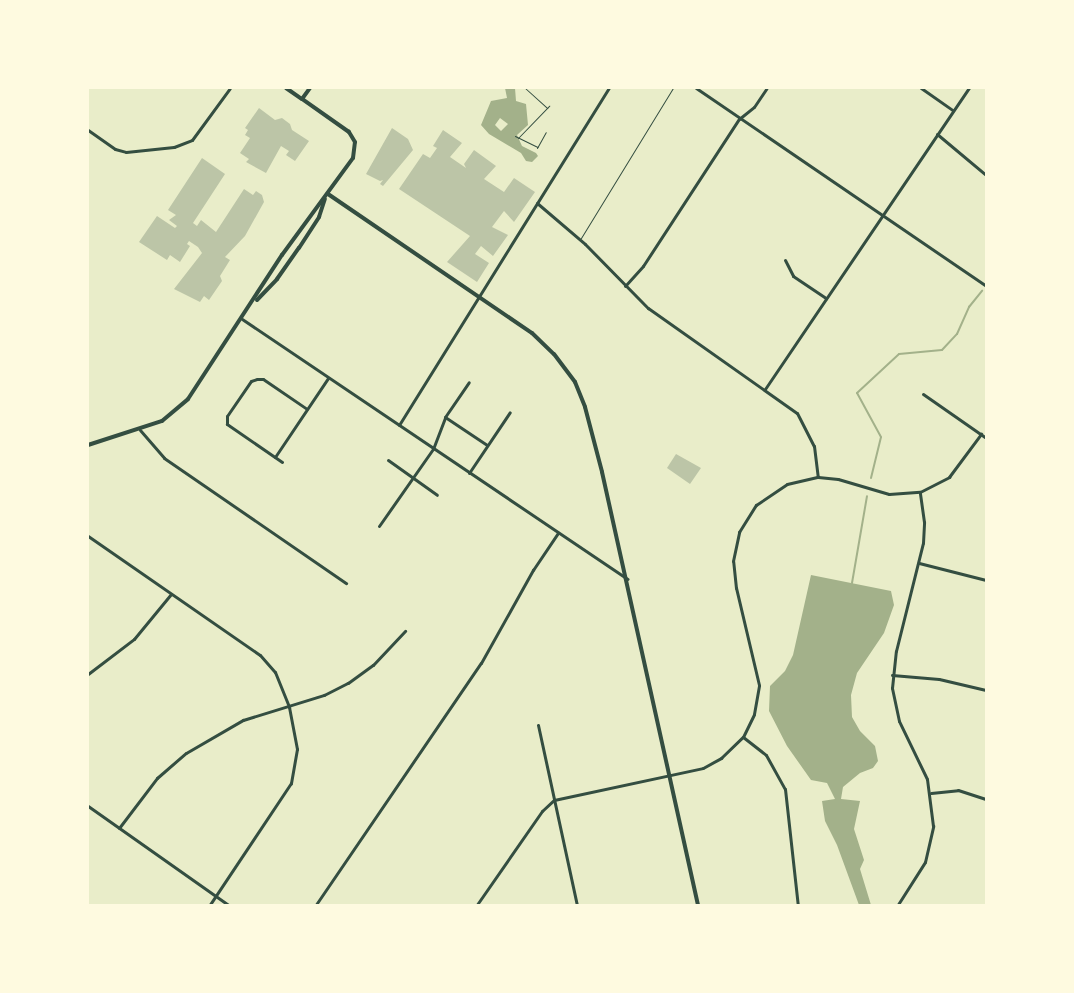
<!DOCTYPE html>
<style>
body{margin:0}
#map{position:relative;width:1074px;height:993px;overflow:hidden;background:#e9edc9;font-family:Roboto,sans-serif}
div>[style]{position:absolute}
.water>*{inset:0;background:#a3b18a}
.stream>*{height:2px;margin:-1px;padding:0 1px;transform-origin:1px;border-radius:1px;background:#a3b18a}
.building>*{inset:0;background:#bcc5a7}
.path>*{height:1px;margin:-0.5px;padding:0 0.5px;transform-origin:0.5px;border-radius:0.5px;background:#344e41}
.service>*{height:1px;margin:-0.5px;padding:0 0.5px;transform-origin:0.5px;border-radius:0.5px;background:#344e41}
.minor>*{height:3px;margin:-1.5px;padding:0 1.5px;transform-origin:1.5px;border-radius:1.5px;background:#344e41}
.tertiary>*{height:4px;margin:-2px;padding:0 2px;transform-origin:2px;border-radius:2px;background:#344e41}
.secondary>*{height:4px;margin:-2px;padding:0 2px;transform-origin:2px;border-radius:2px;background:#344e41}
span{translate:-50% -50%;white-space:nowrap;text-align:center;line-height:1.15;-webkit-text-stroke:4px #fefae0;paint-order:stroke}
.frame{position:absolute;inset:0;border:89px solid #fefae0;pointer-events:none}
</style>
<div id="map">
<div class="water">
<div style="clip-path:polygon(evenodd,505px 88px,515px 88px,516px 101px,526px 104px,528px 125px,517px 135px,522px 146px,536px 153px,538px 156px,532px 162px,526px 161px,521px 153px,489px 134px,481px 125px,491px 101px,507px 98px,505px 88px,500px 118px,508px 124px,501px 131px,495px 125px,500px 118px)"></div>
<div style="clip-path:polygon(811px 575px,891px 591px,894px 605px,884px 633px,857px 673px,851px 695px,852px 717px,860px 731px,875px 746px,878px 761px,873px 768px,860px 773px,843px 787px,841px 799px,860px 801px,854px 829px,864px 860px,860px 869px,871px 905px,859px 905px,837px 845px,825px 821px,822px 801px,835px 799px,827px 783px,811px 780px,787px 746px,769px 711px,770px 686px,785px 671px,793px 655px)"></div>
</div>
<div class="stream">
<div style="left:871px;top:478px;width:42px;rotate:-76.3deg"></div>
<div style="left:881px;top:437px;width:50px;rotate:-118.6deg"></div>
<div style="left:857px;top:393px;width:57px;rotate:-42.9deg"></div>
<div style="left:899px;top:354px;width:43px;rotate:-5.3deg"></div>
<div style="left:942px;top:350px;width:22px;rotate:-47deg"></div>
<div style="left:957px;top:334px;width:30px;rotate:-66deg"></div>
<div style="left:969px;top:307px;width:21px;rotate:-51deg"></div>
<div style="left:852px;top:583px;width:88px;rotate:-80.2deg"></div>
</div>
<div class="building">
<div style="clip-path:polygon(259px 108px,275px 120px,282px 118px,290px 124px,292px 130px,309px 141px,295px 161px,286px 155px,289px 151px,281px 146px,266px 173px,246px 162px,249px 159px,240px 153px,250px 138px,245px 135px,248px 130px,245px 128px)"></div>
<div style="clip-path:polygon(392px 128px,408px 139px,413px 150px,383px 186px,380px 184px,383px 180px,380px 181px,366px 174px)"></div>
<div style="clip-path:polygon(443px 130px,462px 143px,450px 157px,466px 168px,464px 164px,474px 150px,496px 166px,484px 179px,504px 192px,514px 178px,535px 192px,514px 222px,504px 211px,492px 227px,508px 235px,493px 256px,481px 246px,475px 254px,489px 263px,477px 282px,447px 262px,470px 236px,399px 189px,423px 154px,430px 158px,437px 148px,433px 146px)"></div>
<div style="clip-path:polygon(202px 158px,225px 174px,193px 223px,197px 226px,201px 220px,216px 232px,244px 189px,253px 195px,256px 191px,262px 195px,264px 202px,245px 236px,225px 257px,230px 260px,220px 276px,222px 281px,209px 300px,204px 296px,200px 302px,174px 289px,202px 253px,198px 247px,189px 241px,187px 244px,190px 246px,180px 262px,170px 255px,167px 260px,139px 242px,157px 216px,175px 228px,177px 226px,169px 220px,176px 215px,168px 210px)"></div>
<div style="clip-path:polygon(676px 454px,701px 468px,690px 484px,667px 468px)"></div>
</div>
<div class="path">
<div style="left:525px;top:88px;width:30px;rotate:42deg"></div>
<div style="left:515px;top:136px;width:25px;rotate:26deg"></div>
<div style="left:518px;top:138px;width:45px;rotate:-45.9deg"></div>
<div style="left:537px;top:148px;width:18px;rotate:-61deg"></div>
</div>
<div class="service">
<div style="left:581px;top:238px;width:176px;rotate:-58.5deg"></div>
</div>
<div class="minor">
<div style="left:696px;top:88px;width:351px;rotate:34.3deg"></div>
<div style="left:921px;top:88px;width:39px;rotate:35deg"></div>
<div style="left:88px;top:130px;width:33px;rotate:35deg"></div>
<div style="left:115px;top:149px;width:11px;rotate:15deg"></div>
<div style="left:126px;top:152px;width:48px;rotate:-5.9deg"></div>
<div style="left:174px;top:147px;width:19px;rotate:-21deg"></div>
<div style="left:192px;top:140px;width:64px;rotate:-53.8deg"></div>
<div style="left:937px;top:134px;width:64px;rotate:39.9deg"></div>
<div style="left:537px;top:203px;width:63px;rotate:40.5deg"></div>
<div style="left:585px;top:244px;width:90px;rotate:45.5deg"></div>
<div style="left:648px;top:308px;width:182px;rotate:35.2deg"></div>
<div style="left:797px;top:413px;width:37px;rotate:63deg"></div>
<div style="left:814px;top:446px;width:31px;rotate:83deg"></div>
<div style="left:785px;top:260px;width:18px;rotate:63deg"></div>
<div style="left:793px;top:276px;width:40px;rotate:34deg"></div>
<div style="left:625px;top:286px;width:27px;rotate:-48deg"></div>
<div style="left:643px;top:266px;width:176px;rotate:-56.9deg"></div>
<div style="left:739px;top:119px;width:19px;rotate:-39deg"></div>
<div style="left:754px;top:107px;width:22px;rotate:-56deg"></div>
<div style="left:242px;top:319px;width:465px;rotate:34deg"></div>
<div style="left:765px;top:389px;width:364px;rotate:-55.9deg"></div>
<div style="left:923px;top:394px;width:77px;rotate:34.9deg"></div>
<div style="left:445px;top:417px;width:50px;rotate:33.7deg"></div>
<div style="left:399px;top:425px;width:397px;rotate:-58.1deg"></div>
<div style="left:140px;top:430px;width:37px;rotate:49deg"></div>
<div style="left:164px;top:458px;width:221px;rotate:34.5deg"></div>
<div style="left:275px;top:457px;width:95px;rotate:-56.1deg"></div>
<div style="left:388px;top:460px;width:60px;rotate:35.5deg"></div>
<div style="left:282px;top:462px;width:67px;rotate:-145.4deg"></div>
<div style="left:227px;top:424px;width:8px;rotate:-90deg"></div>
<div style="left:227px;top:416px;width:42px;rotate:-55.6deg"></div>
<div style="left:251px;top:381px;width:6px;rotate:-18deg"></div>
<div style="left:257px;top:379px;width:6px"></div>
<div style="left:263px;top:379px;width:53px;rotate:34.3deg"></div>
<div style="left:469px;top:473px;width:73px;rotate:-56.1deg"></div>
<div style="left:379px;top:526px;width:94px;rotate:-55deg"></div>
<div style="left:433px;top:449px;width:34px;rotate:-69deg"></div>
<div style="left:445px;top:417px;width:42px;rotate:-55.6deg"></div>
<div style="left:88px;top:536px;width:209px;rotate:34.7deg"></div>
<div style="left:260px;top:655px;width:23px;rotate:49deg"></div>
<div style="left:275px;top:672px;width:38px;rotate:68deg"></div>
<div style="left:289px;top:707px;width:43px;rotate:79.2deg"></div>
<div style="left:297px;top:749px;width:35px;rotate:100deg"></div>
<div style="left:291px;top:783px;width:148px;rotate:123.7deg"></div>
<div style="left:919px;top:563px;width:69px;rotate:14.2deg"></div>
<div style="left:88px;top:674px;width:58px;rotate:-37.3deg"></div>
<div style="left:134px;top:639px;width:58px;rotate:-50.6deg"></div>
<div style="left:892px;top:675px;width:47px;rotate:4.9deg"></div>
<div style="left:939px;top:679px;width:48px;rotate:13.2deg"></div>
<div style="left:538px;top:725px;width:185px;rotate:77.8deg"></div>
<div style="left:743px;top:737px;width:29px;rotate:38deg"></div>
<div style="left:766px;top:755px;width:39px;rotate:61deg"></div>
<div style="left:785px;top:789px;width:118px;rotate:83.7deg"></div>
<div style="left:931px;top:793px;width:27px;rotate:-6deg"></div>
<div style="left:958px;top:790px;width:29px;rotate:18deg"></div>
<div style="left:88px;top:806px;width:174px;rotate:35.2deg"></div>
<div style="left:119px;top:828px;width:63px;rotate:-52.8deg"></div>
<div style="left:157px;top:778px;width:38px;rotate:-41deg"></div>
<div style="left:186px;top:753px;width:66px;rotate:-30.1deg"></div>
<div style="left:243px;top:720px;width:85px;rotate:-17.2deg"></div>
<div style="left:324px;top:695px;width:27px;rotate:-27deg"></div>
<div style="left:348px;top:683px;width:31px;rotate:-36deg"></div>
<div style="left:373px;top:665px;width:47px;rotate:-46.7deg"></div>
<div style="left:315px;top:906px;width:294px;rotate:-55.7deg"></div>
<div style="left:481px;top:663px;width:107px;rotate:-60.8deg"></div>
<div style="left:533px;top:570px;width:45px;rotate:-56deg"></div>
<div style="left:476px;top:906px;width:116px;rotate:-55.2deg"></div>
<div style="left:542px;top:811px;width:16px;rotate:-43deg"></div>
<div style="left:554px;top:800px;width:152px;rotate:-12.1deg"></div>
<div style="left:703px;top:768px;width:21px;rotate:-29deg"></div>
<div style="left:721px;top:758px;width:30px;rotate:-44deg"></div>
<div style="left:743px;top:737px;width:25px;rotate:-64deg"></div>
<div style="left:754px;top:714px;width:29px;rotate:-80deg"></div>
<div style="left:759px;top:685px;width:100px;rotate:-103.3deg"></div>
<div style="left:736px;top:588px;width:27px;rotate:-96deg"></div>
<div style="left:733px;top:561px;width:30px;rotate:-78deg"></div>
<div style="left:739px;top:532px;width:32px;rotate:-58deg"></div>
<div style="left:756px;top:505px;width:37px;rotate:-34deg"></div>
<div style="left:787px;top:484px;width:32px;rotate:-13deg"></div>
<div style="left:818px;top:477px;width:20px;rotate:6deg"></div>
<div style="left:838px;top:479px;width:53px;rotate:16.4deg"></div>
<div style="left:889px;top:494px;width:31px;rotate:-4deg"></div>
<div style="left:920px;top:492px;width:33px;rotate:-27deg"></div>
<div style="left:949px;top:477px;width:54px;rotate:-53.3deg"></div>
<div style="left:897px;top:906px;width:52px;rotate:-57.5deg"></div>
<div style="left:925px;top:862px;width:37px;rotate:-77deg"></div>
<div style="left:933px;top:826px;width:47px;rotate:-97.3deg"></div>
<div style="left:927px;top:779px;width:64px;rotate:-115.8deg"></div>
<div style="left:899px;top:721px;width:34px;rotate:-102deg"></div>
<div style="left:892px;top:688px;width:37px;rotate:-84deg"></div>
<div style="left:896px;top:651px;width:111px;rotate:-76deg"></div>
<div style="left:923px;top:543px;width:21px;rotate:-87deg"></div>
<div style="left:924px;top:522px;width:30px;rotate:-98deg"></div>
</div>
<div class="tertiary">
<div style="left:286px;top:88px;width:19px;rotate:35deg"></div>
</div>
<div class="secondary">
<div style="left:328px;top:194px;width:247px;rotate:34.3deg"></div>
<div style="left:532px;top:333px;width:30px;rotate:44deg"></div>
<div style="left:554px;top:354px;width:35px;rotate:53deg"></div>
<div style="left:575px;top:382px;width:27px;rotate:68deg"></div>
<div style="left:585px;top:407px;width:67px;rotate:75.3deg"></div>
<div style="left:602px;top:472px;width:444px;rotate:77.5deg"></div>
<div style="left:257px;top:300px;width:29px;rotate:-46deg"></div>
<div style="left:277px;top:279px;width:38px;rotate:-55deg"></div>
<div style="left:299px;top:248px;width:37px;rotate:-57deg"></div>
<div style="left:319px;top:217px;width:19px;rotate:-72deg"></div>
<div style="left:88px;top:445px;width:78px;rotate:-18deg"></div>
<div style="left:162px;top:421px;width:34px;rotate:-40deg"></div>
<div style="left:188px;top:399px;width:172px;rotate:-56.9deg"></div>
<div style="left:282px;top:255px;width:120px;rotate:-53.8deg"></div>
<div style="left:353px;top:158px;width:16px;rotate:-83deg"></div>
<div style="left:355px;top:142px;width:12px;rotate:-121deg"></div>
<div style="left:349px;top:132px;width:57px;rotate:-144.9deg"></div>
<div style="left:302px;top:99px;width:14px;rotate:-54deg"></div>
</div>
<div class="frame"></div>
</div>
